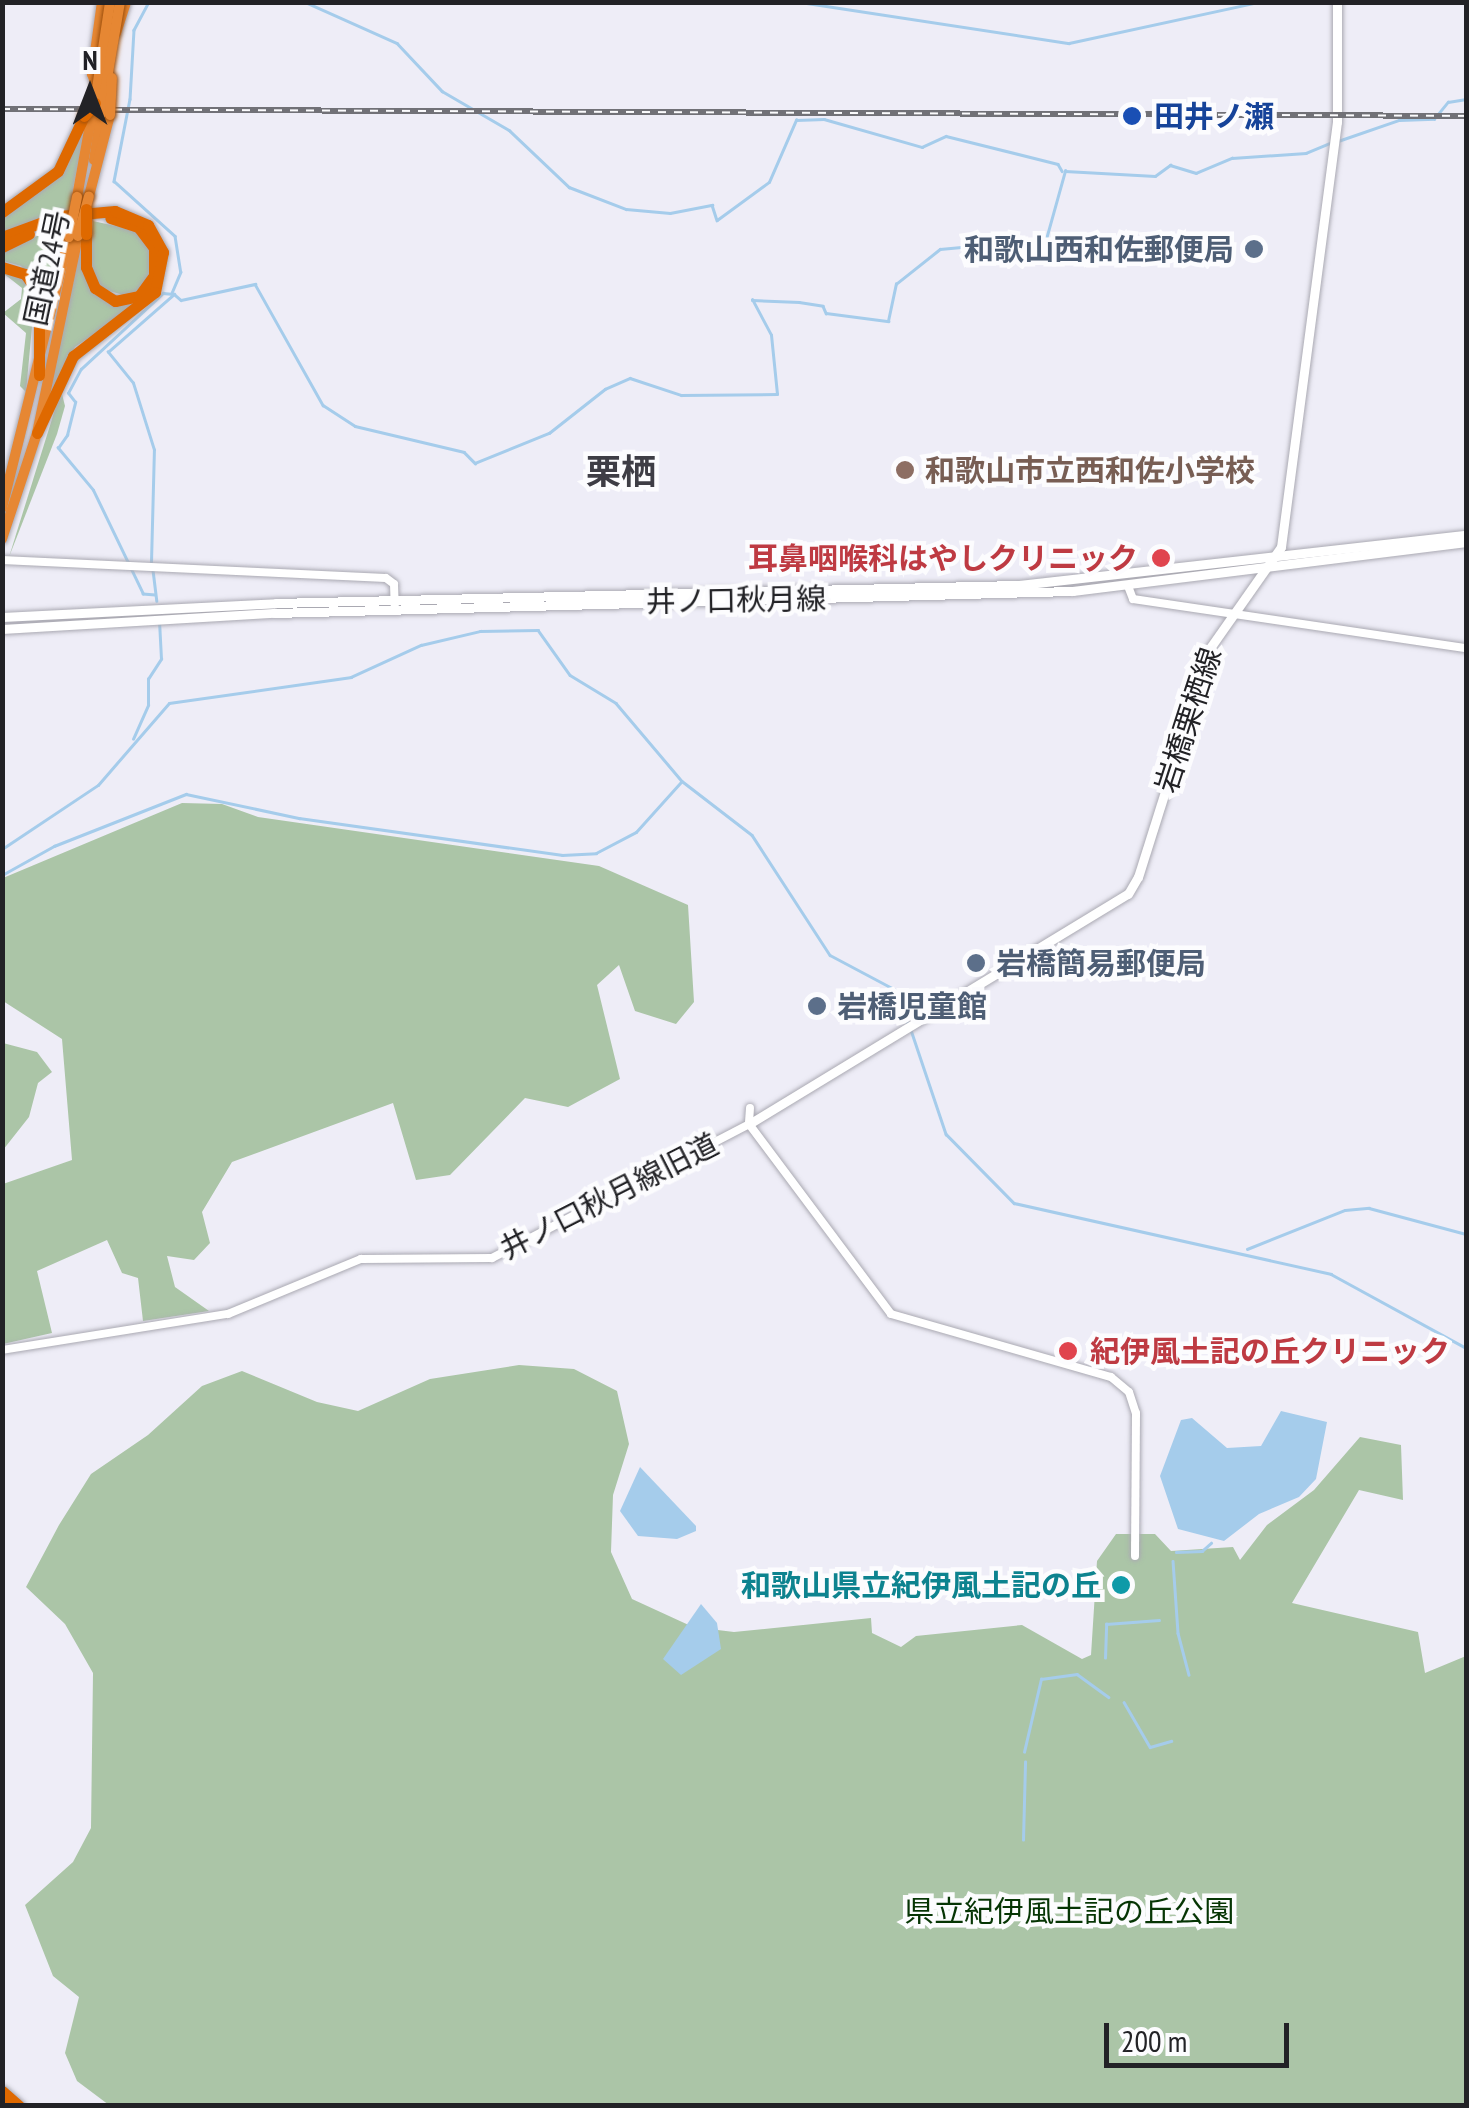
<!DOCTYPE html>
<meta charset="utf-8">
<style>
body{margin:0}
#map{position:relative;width:1469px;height:2108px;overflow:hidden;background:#eeedf7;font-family:"PT Sans Narrow","Noto Sans JP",sans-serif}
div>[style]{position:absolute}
.green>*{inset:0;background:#abc5a7}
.water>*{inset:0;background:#a5cceb}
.stream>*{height:2.5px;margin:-1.25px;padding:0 1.25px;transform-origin:1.25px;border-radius:1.25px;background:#a5cceb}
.roads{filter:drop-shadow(0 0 2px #aaa9b2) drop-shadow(0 0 2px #aaa9b2)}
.tertiary>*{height:8px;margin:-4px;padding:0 4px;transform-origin:4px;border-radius:4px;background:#fff}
.secondary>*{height:9px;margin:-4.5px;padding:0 4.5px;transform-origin:4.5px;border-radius:4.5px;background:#fff}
.trunk>*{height:10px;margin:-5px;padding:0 5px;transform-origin:5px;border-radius:5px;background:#e68733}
.motorway>*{height:11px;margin:-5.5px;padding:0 5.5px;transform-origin:5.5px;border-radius:5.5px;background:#df6900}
.rail>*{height:6px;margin-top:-3px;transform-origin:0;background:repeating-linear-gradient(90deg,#fcfcfe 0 8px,#717177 0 16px);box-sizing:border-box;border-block:2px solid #717177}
.bridges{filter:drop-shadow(0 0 2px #9d500d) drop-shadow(0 0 2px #9d500d)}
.trunk-bridge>*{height:10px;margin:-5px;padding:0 5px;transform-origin:5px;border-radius:5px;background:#e68733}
.motorway-bridge>*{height:11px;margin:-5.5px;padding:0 5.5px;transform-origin:5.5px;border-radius:5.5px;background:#df6900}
.dots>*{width:28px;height:28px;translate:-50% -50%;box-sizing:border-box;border:5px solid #fcfcfe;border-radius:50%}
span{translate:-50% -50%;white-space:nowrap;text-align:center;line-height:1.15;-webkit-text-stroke:9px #fcfcfe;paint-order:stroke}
.transit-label{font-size:30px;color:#164399;font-weight:700}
.left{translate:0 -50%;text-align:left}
.service-label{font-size:30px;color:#4e5e75;font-weight:700}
.right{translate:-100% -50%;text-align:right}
.street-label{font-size:30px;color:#222226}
.education-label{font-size:30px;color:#785e54;font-weight:700}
.health-label{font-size:30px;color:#be3a42;font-weight:700}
.culture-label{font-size:30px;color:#0d838f;font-weight:700}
.park-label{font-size:30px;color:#063504}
.quarter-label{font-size:35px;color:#3e3d45;font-weight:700}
.frame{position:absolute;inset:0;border:5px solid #222226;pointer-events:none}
.north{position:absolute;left:40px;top:40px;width:100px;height:100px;-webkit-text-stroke:8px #fcfcfe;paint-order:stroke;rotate:0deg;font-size:28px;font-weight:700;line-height:40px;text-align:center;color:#222226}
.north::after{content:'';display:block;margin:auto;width:35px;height:45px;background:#222226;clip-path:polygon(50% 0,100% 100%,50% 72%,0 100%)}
.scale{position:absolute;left:1104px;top:2023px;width:185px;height:45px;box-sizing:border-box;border:5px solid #222226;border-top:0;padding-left:12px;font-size:30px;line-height:35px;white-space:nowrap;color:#222226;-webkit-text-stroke:8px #fcfcfe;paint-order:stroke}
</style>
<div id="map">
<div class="green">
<div style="clip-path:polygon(84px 132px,69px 211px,3px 232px,3px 216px,70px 157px)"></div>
<div style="clip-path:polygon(93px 221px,138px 231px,148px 243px,153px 264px,143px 288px,127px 296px,102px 289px,90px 270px)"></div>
<div style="clip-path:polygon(66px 225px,61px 255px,46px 330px,44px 294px,21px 266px,3px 261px,3px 249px)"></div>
<div style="clip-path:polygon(81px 247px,88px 282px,137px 305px,75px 347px,48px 399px)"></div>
<div style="clip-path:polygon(3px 273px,22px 276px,35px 294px,26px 392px,20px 386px,26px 333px,3px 313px,21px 299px,22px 288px)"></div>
<div style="clip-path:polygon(61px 390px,65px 406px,57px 434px,9px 557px)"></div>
<div style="clip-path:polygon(182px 803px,222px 804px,258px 817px,599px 866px,688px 905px,694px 1002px,676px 1024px,635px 1011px,619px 965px,597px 985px,620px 1079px,568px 1107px,525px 1098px,450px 1175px,416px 1180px,393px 1103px,232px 1162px,202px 1212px,210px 1243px,194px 1260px,167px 1256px,175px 1287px,209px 1311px,143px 1321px,138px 1278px,122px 1273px,107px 1240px,37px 1271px,52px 1333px,3px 1344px,3px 1184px,72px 1160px,62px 1039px,3px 1001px,3px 878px)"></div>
<div style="clip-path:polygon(3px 1043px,37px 1052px,52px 1072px,38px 1083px,29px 1117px,3px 1150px)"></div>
<div style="clip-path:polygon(519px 1365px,574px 1369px,617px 1391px,629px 1444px,613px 1495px,611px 1552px,632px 1599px,693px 1627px,734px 1632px,871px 1618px,872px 1633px,901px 1647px,916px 1636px,1022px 1625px,1082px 1659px,1091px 1655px,1097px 1561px,1116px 1534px,1155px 1534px,1171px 1551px,1233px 1547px,1240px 1560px,1267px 1525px,1314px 1490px,1360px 1437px,1401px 1445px,1403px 1500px,1359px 1490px,1292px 1603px,1418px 1632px,1425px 1673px,1466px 1656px,1466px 2105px,109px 2105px,77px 2081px,65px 2053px,79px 1997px,53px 1976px,25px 1905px,73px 1862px,91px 1828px,93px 1673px,65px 1624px,26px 1587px,59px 1525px,91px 1474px,148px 1435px,202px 1386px,242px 1371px,317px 1402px,358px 1411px,430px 1379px)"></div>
</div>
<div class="water">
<div style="clip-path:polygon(1281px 1411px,1327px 1422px,1316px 1479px,1299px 1497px,1259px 1514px,1224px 1541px,1178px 1529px,1160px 1476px,1181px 1420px,1192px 1418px,1227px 1448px,1261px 1446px)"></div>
<div style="clip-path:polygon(640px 1467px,696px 1526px,696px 1531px,677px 1539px,638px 1536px,620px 1511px)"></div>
<div style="clip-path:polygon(701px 1604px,717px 1623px,721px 1649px,681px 1675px,663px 1659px)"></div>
</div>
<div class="stream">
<div style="left:149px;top:2px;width:32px;rotate:118deg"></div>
<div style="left:134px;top:30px;width:69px;rotate:93.3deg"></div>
<div style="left:130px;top:99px;width:84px;rotate:101deg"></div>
<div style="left:114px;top:181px;width:82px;rotate:42deg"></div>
<div style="left:175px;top:236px;width:36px;rotate:81deg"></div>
<div style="left:181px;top:272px;width:23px;rotate:113deg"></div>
<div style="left:305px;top:2px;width:101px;rotate:24deg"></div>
<div style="left:397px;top:43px;width:66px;rotate:46.8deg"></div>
<div style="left:442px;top:91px;width:78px;rotate:30.2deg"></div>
<div style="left:509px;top:130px;width:83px;rotate:43.5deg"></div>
<div style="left:569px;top:187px;width:61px;rotate:21.1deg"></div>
<div style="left:626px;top:209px;width:44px;rotate:5.2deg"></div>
<div style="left:670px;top:213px;width:43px;rotate:-10.8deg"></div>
<div style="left:712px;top:205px;width:16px;rotate:72deg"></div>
<div style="left:717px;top:220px;width:64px;rotate:-36.2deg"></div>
<div style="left:769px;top:182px;width:68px;rotate:-66.5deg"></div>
<div style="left:796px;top:120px;width:28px;rotate:-2deg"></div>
<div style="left:824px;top:119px;width:102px;rotate:15.9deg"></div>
<div style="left:922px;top:147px;width:26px;rotate:-25deg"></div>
<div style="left:946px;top:136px;width:115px;rotate:14deg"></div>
<div style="left:1058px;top:164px;width:8px;rotate:60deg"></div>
<div style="left:800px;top:2px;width:272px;rotate:8.7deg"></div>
<div style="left:1069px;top:43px;width:194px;rotate:-12.2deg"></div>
<div style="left:1338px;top:141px;width:65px;rotate:-19deg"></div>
<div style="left:1399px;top:120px;width:35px;rotate:-2deg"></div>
<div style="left:1434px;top:119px;width:22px;rotate:-51deg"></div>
<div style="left:1448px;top:102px;width:18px;rotate:-9deg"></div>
<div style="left:151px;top:562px;width:112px;rotate:-88.5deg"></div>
<div style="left:154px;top:450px;width:70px;rotate:-107.4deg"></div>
<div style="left:133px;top:383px;width:40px;rotate:-129deg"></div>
<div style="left:108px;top:352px;width:88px;rotate:-41.3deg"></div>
<div style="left:174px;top:294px;width:9px;rotate:41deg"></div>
<div style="left:181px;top:300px;width:76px;rotate:-12.2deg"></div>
<div style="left:255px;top:284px;width:139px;rotate:60.7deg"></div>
<div style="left:323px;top:405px;width:38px;rotate:33deg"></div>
<div style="left:355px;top:426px;width:112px;rotate:13.4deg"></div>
<div style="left:464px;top:452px;width:16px;rotate:45deg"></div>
<div style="left:475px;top:463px;width:80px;rotate:-22.1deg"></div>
<div style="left:549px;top:433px;width:71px;rotate:-38.2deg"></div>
<div style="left:605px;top:389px;width:27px;rotate:-24deg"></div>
<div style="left:630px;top:378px;width:54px;rotate:18.4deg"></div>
<div style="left:681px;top:395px;width:96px;rotate:-0.6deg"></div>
<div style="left:777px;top:394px;width:59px;rotate:-95.8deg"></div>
<div style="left:771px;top:335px;width:40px;rotate:-118deg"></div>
<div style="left:752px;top:300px;width:47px;rotate:2.4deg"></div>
<div style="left:799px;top:302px;width:24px;rotate:9deg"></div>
<div style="left:823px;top:306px;width:8px;rotate:67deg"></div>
<div style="left:826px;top:313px;width:63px;rotate:7.4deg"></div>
<div style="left:888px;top:321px;width:38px;rotate:-78deg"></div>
<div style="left:896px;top:284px;width:56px;rotate:-38.5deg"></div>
<div style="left:940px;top:249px;width:106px;rotate:-5.4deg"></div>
<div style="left:1046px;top:239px;width:71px;rotate:-74.4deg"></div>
<div style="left:1065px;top:171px;width:90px;rotate:3.2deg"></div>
<div style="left:1155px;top:176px;width:19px;rotate:-36deg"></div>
<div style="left:1170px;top:165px;width:27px;rotate:17deg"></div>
<div style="left:1196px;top:173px;width:39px;rotate:-23deg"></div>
<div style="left:1232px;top:158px;width:74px;rotate:-3.9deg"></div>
<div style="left:1306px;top:153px;width:25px;rotate:-23deg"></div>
<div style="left:153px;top:570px;width:31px;rotate:83deg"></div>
<div style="left:155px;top:595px;width:12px;rotate:-175deg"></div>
<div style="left:143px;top:594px;width:115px;rotate:-115.7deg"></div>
<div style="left:93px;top:490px;width:55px;rotate:-129.8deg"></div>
<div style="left:58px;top:448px;width:16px;rotate:-55deg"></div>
<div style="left:67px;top:435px;width:34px;rotate:-76deg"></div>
<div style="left:75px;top:402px;width:11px;rotate:-128deg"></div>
<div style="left:68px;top:393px;width:27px;rotate:-62deg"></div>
<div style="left:81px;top:369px;width:112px;rotate:-42.8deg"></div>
<div style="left:163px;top:293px;width:10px;rotate:6deg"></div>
<div style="left:133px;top:739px;width:37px;rotate:-66deg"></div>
<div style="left:148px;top:705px;width:26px;rotate:-90deg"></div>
<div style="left:148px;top:679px;width:24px;rotate:-57deg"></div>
<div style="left:161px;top:659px;width:35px;rotate:-93deg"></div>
<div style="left:2px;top:849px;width:115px;rotate:-33.7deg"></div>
<div style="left:98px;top:785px;width:108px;rotate:-49.1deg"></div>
<div style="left:169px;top:703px;width:184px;rotate:-8.1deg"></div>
<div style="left:351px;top:677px;width:77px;rotate:-24.6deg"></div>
<div style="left:421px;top:645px;width:61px;rotate:-13.3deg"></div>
<div style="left:480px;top:631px;width:58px;rotate:-1deg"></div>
<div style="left:538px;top:630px;width:55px;rotate:54.6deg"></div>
<div style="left:570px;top:675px;width:54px;rotate:31.3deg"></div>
<div style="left:616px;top:703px;width:102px;rotate:49.8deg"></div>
<div style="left:682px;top:781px;width:88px;rotate:37.6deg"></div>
<div style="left:752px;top:835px;width:143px;rotate:57deg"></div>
<div style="left:830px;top:955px;width:72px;rotate:28deg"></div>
<div style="left:894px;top:989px;width:37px;rotate:68deg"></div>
<div style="left:2px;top:875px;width:60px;rotate:-29.1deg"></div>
<div style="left:54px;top:846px;width:142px;rotate:-21.5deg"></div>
<div style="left:186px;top:794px;width:116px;rotate:12deg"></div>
<div style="left:299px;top:818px;width:266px;rotate:8deg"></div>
<div style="left:562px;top:855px;width:34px;rotate:-3deg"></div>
<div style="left:596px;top:853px;width:45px;rotate:-27.7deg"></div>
<div style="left:636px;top:832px;width:67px;rotate:-48deg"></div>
<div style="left:911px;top:1030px;width:110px;rotate:71.4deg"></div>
<div style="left:946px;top:1134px;width:97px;rotate:45.4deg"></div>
<div style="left:1014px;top:1203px;width:325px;rotate:12.6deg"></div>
<div style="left:1331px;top:1274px;width:154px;rotate:28.7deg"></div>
<div style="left:1247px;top:1249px;width:105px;rotate:-21.7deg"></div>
<div style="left:1345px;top:1210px;width:24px;rotate:-5deg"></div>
<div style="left:1369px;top:1208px;width:100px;rotate:15deg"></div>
<div style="left:1176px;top:1552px;width:26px;rotate:-2deg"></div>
<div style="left:1202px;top:1551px;width:12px;rotate:-42deg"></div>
<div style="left:1173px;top:1561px;width:72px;rotate:86deg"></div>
<div style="left:1178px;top:1633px;width:43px;rotate:75.3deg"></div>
<div style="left:1105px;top:1658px;width:34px;rotate:-88deg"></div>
<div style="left:1106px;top:1624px;width:53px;rotate:-4.3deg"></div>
<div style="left:1124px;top:1702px;width:52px;rotate:60deg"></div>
<div style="left:1150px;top:1747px;width:22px;rotate:-16deg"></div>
<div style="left:1024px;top:1752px;width:75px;rotate:-76.9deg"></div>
<div style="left:1041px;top:1679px;width:36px;rotate:-8deg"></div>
<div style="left:1077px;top:1674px;width:39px;rotate:36deg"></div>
<div style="left:1023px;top:1840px;width:78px;rotate:-88.5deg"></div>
</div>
<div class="roads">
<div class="tertiary">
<div style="left:2px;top:560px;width:384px;rotate:2.7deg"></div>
<div style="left:386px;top:578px;width:10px;rotate:37deg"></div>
<div style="left:394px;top:584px;width:25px;rotate:88deg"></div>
<div style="left:1128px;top:586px;width:14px;rotate:69deg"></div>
<div style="left:1133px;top:599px;width:337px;rotate:8.4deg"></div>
<div style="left:750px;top:1108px;width:16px;rotate:94deg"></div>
<div style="left:749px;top:1124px;width:237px;rotate:53.2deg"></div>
<div style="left:891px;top:1314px;width:229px;rotate:16deg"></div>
<div style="left:1111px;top:1377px;width:23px;rotate:40deg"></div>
<div style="left:1129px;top:1392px;width:22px;rotate:72deg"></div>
<div style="left:1136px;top:1413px;width:143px;rotate:90.4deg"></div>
<div style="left:2px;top:1350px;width:229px;rotate:-9.1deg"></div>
<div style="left:228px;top:1314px;width:144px;rotate:-22.5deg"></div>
<div style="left:361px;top:1259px;width:131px;rotate:-0.4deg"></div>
<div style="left:492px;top:1258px;width:290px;rotate:-27.5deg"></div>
</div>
<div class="secondary">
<div style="left:2px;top:617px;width:274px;rotate:-2.9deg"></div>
<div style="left:276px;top:603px;width:743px;rotate:-1.39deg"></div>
<div style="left:1019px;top:585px;width:450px;rotate:-6.4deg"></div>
<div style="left:2px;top:629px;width:272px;rotate:-3.4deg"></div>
<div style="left:274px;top:613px;width:799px;rotate:-1.58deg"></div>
<div style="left:1073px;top:591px;width:396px;rotate:-7.1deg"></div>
<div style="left:749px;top:1124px;width:443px;rotate:-31.3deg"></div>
<div style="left:1128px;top:894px;width:20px;rotate:-60deg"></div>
<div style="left:1138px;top:877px;width:240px;rotate:-72.5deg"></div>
<div style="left:1210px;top:648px;width:123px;rotate:-54.9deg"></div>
<div style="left:1281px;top:547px;width:429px;rotate:-82.5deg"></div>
<div style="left:1337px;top:122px;width:120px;rotate:-90deg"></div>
</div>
<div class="trunk">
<div style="left:116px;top:33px;width:33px;rotate:-72deg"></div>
<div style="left:97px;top:87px;width:14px;rotate:-111deg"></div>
<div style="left:92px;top:74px;width:73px;rotate:-82.1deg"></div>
<div style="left:94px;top:160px;width:47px;rotate:-81.3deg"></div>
<div style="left:89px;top:196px;width:84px;rotate:-75.5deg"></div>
<div style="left:77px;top:197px;width:84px;rotate:-79.8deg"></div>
<div style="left:2px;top:508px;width:279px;rotate:-76.1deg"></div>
<div style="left:2px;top:539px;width:112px;rotate:-71.7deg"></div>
<div style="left:37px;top:433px;width:201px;rotate:-78.2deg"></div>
</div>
<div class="motorway">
<div style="left:2px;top:212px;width:69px;rotate:-36.2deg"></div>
<div style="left:58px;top:171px;width:61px;rotate:-64.7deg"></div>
<div style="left:86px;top:234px;width:33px;rotate:90deg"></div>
<div style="left:86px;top:267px;width:23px;rotate:67deg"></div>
<div style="left:95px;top:288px;width:24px;rotate:33deg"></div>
<div style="left:115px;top:301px;width:25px;rotate:-12deg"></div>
<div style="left:139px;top:296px;width:26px;rotate:-54deg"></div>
<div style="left:154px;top:275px;width:27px;rotate:-90deg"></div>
<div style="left:154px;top:248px;width:26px;rotate:-127deg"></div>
<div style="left:138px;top:227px;width:29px;rotate:-162deg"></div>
<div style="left:2px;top:237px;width:61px;rotate:-20.2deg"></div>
<div style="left:59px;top:216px;width:56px;rotate:-5.1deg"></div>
<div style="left:115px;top:211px;width:36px;rotate:23deg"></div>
<div style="left:148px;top:225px;width:31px;rotate:61deg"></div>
<div style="left:163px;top:252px;width:41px;rotate:101.3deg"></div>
<div style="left:155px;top:292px;width:104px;rotate:142deg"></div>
<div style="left:73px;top:356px;width:85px;rotate:115.1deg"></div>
<div style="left:2px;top:247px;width:30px;rotate:-26deg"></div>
<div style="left:2px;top:267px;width:24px;rotate:17deg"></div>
<div style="left:25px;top:274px;width:24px;rotate:54deg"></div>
<div style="left:39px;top:293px;width:82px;rotate:90deg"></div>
<div style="left:2px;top:2091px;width:23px;rotate:41deg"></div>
<div style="left:2px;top:2104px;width:3px;rotate:45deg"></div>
</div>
</div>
<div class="rail">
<div style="left:2px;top:109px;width:1464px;rotate:0.27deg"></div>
</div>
<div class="bridges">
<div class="trunk-bridge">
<div style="left:94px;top:108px;width:107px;rotate:-81.4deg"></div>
<div style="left:101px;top:114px;width:114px;rotate:-80.4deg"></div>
<div style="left:110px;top:115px;width:37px;rotate:-87deg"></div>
<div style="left:78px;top:236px;width:41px;rotate:-74.6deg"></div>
<div style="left:69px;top:237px;width:41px;rotate:-78.7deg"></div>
</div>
<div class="motorway-bridge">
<div style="left:84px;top:116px;width:17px;rotate:-50deg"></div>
<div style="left:86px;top:209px;width:25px;rotate:90deg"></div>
</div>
</div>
<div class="dots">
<div style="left:1132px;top:116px;background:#1a4fb4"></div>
<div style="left:1254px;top:249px;background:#5c6f8a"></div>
<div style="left:905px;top:470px;background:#8d6e63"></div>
<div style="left:1161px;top:558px;background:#e0444e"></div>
<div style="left:976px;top:963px;background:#5c6f8a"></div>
<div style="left:817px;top:1006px;background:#5c6f8a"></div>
<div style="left:1068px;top:1351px;background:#e0444e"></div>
<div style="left:1121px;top:1585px;background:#0f9aa8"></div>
</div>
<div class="transit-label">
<span class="left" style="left:1154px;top:116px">田井ノ瀬</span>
</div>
<div class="service-label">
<span class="right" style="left:1234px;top:249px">和歌山西和佐郵便局</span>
<span class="left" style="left:996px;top:963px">岩橋簡易郵便局</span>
<span class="left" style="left:837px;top:1006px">岩橋児童館</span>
</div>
<div class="street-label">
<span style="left:47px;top:268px;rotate:-78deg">国道24号</span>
<span style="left:736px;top:600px;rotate:-1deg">井ノ口秋月線</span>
<span style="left:1188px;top:720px;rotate:-72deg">岩橋栗栖線</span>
<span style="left:609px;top:1196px;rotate:-27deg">井ノ口秋月線旧道</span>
</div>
<div class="education-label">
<span class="left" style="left:925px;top:470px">和歌山市立西和佐小学校</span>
</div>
<div class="health-label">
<span class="right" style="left:1138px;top:558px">耳鼻咽喉科はやしクリニック</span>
<span class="left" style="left:1090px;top:1351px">紀伊風土記の丘クリニック</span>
</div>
<div class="culture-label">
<span class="right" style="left:1101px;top:1585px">和歌山県立紀伊風土記の丘</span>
</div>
<div class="park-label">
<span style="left:1069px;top:1911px">県立紀伊風土記の丘公園</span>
</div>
<div class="quarter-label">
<span style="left:621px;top:471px">栗栖</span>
</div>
<div class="frame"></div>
<div class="north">N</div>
<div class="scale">200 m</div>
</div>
